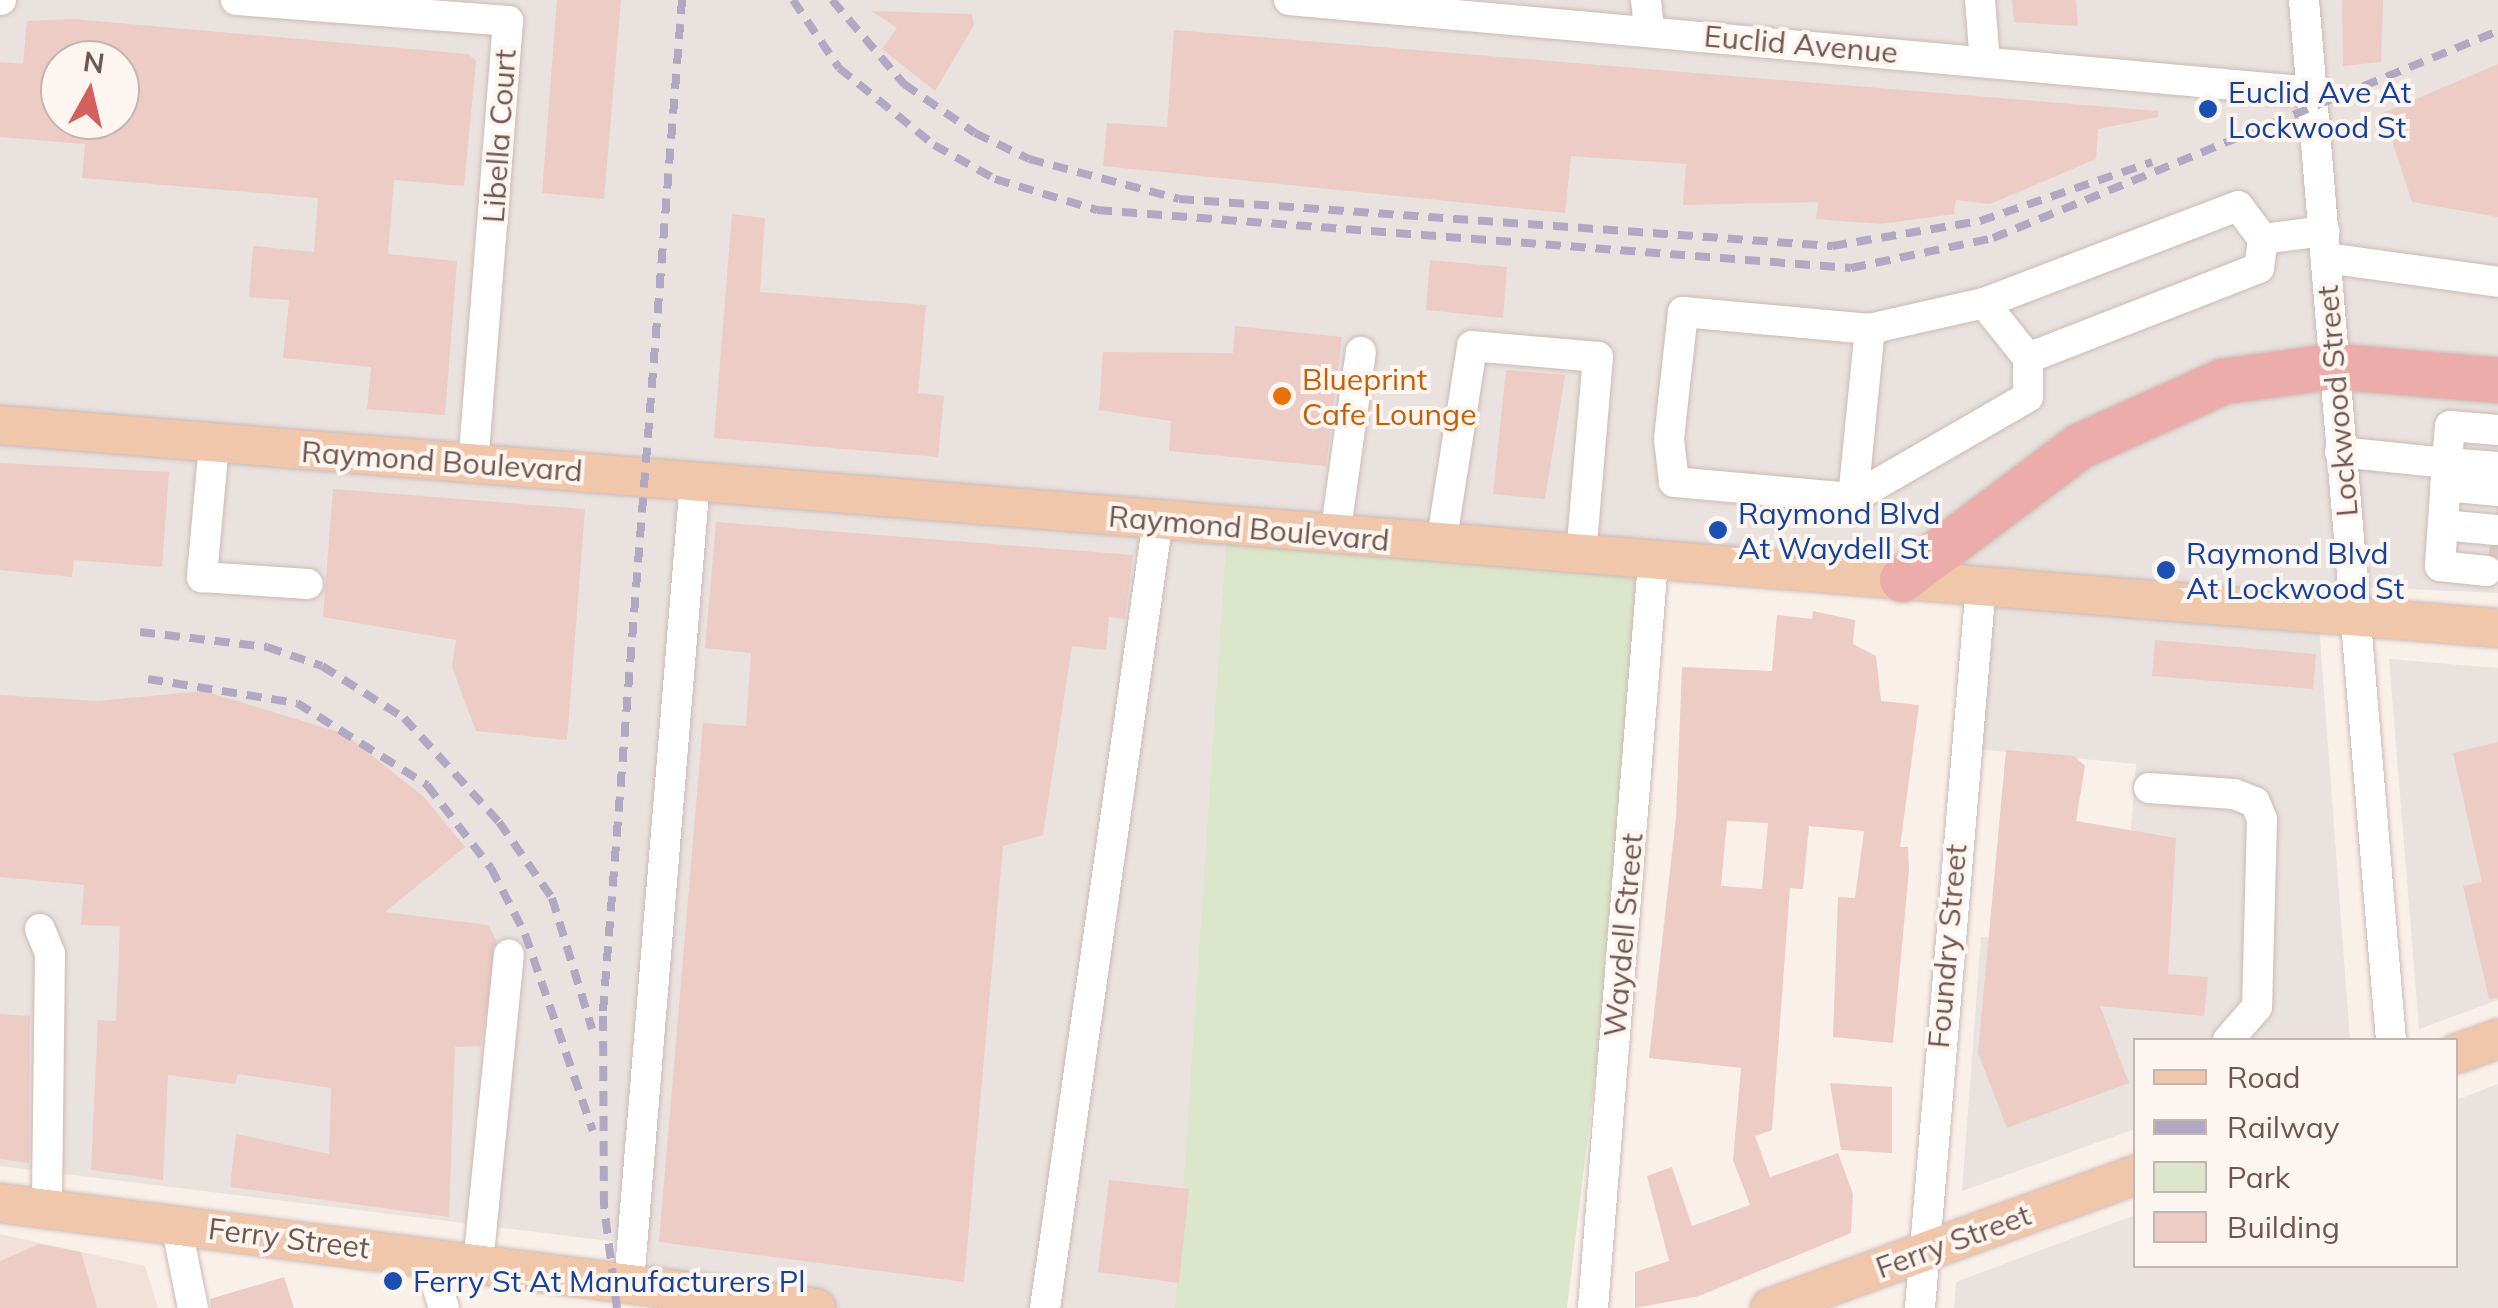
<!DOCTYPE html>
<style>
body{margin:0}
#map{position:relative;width:2498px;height:1308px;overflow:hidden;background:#faf0ea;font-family:Mulish,sans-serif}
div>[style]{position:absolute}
.residential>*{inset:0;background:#f1e1d9}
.industrial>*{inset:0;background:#e9e2df}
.green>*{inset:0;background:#dbe6ca}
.building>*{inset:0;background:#ecccc5}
.minor-tunnel>*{height:30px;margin-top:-15px;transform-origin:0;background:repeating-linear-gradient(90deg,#d8c9c4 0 30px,transparent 0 45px)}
.roads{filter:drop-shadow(0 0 2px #cdb9b4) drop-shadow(0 0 2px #cdb9b4)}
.minor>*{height:30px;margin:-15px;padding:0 15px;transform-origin:15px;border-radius:15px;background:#fff}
.major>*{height:38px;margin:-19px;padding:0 19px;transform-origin:19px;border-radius:19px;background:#f0c7ab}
.highway>*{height:45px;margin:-22.5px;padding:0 22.5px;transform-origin:22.5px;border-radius:22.5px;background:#ecaca9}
.rail>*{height:8px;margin-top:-4px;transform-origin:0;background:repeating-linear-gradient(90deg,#b1a9c3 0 15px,transparent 0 25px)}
.dots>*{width:28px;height:28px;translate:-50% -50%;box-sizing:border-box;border:5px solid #fdf5f0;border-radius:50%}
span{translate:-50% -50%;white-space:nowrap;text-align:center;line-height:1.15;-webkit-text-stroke:8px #fdf5f0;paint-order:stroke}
.street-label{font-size:30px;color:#715550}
.transit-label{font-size:30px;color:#164399}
.left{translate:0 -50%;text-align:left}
.food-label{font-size:30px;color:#c56008}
.legend{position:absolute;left:2133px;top:1038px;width:325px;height:230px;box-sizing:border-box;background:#fdf5f0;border:2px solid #c5b5b0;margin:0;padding:12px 18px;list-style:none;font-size:30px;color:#715550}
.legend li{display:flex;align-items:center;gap:20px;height:50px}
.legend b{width:50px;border:2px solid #c5b5b0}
.north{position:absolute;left:40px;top:40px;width:100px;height:100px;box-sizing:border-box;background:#fdf5f0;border:2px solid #c5b5b0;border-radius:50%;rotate:8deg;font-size:28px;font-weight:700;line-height:40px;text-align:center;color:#715550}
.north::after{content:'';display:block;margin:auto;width:35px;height:45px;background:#d3605f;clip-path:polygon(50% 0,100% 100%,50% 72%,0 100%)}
</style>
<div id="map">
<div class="residential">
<div style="clip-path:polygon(0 1234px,145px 1266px,158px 1308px,0 1308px)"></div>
</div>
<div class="industrial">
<div style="clip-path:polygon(evenodd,0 0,2498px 0,2498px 593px,2316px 585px,2350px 1040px,2136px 1040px,2135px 1129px,1962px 1191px,1981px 937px,2122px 944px,2136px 764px,1964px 748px,1976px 593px,1227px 524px,1175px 1308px,652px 1308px,649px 1246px,0 1166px,0 0,60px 60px,120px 60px,120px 120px,60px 120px,60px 60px)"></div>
<div style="clip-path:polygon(2389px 659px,2498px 668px,2498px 1000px,2419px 1029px)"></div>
<div style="clip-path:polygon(2498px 1084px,2498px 1308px,1954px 1308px,1956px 1282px,2135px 1215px,2136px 1266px,2456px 1266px,2456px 1100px)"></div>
</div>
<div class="green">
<div style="clip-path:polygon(1227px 523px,1657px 566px,1567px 1308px,1175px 1308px)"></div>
</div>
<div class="building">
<div style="clip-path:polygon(557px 0,621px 0,604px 199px,542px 193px)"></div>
<div style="clip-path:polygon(2012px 0,2076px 0,2078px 26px,2014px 22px)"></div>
<div style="clip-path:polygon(2342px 0,2383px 0,2381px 62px,2343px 66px)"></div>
<div style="clip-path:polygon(871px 11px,972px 14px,974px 25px,935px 91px,882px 49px,897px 28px)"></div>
<div style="clip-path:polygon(evenodd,74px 19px,468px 54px,476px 61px,464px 186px,394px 180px,388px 254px,457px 261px,445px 415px,367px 409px,371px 367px,283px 358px,289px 300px,249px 297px,253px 246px,314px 252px,318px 198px,82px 178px,85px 144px,0 137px,0 62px,23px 64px,27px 21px,74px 19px,60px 60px,120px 60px,120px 120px,60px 120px,60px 60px)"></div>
<div style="clip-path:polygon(1174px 30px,2158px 111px,2158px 117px,2098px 129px,2096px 159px,1990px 204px,1956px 200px,1954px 214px,1880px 224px,1816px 219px,1818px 202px,1683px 205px,1686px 164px,1571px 156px,1565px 213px,1103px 166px,1107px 123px,1167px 127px)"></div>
<div style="clip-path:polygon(2498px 64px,2498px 217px,2412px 202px,2383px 113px)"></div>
<div style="clip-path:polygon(732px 214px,765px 218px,760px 292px,926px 305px,918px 393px,944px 396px,938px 457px,714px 438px)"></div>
<div style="clip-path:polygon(1430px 260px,1507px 267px,1503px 318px,1426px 310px)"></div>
<div style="clip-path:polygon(1235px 326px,1342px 337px,1326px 466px,1169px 451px,1171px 421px,1099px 410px,1103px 352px,1233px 353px)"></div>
<div style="clip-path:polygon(1506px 370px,1565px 375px,1545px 499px,1493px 494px)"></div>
<div style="clip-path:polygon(0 463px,169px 472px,162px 567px,74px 560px,72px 577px,0 570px)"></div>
<div style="clip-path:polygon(333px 489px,585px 509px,567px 740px,476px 731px,452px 667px,456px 640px,323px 617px)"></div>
<div style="clip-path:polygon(716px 522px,1133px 555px,1125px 619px,1109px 617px,1106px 650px,1072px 646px,1043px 835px,1003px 846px,964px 1282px,659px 1242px,703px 723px,746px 726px,751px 653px,705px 648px)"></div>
<div style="clip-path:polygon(evenodd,1813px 611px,1855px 620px,1853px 644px,1876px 656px,1881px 701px,1919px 705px,1900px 847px,1908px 847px,1909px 870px,1893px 1043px,1833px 1037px,1838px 897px,1855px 898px,1864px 831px,1809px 826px,1803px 889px,1790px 888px,1772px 1130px,1755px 1136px,1770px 1177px,1838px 1153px,1853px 1194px,1851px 1233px,1699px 1296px,1635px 1308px,1635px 1272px,1669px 1261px,1647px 1176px,1672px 1167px,1692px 1226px,1750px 1205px,1733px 1160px,1741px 1068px,1649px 1058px,1676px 817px,1682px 667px,1772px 671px,1777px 615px,1812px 619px,1813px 611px,1727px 821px,1768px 823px,1762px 889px,1721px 886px,1727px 821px)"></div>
<div style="clip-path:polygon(2155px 640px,2316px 654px,2313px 689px,2152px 676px)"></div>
<div style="clip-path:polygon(204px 691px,345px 734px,424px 797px,465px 847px,385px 912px,488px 925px,497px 941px,481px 1046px,455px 1047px,449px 1217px,230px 1187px,236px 1134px,329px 1154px,331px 1088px,238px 1074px,235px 1084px,168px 1075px,163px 1180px,91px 1170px,98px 1020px,116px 1021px,120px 926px,81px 925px,84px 885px,0 877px,0 695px,97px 701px)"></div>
<div style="clip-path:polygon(2498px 742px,2498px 998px,2489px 999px,2463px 886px,2482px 882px,2453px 753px)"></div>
<div style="clip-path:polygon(2006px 750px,2074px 756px,2085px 766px,2076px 821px,2176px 838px,2168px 974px,2208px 977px,2204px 1016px,2100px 1006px,2129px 1083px,2007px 1128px,1978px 1053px)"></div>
<div style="clip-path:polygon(0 1014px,30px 1016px,29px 1163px,0 1159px)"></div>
<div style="clip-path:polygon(1830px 1083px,1892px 1087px,1892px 1153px,1841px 1150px)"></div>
<div style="clip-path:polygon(1109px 1180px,1189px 1189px,1179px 1283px,1098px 1272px)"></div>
<div style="clip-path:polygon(39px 1244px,81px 1252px,97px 1308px,0 1308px,0 1261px)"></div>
<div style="clip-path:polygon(284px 1277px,294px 1308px,211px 1308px,210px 1299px)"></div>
</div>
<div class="minor-tunnel">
<div style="left:2497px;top:511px;width:1px"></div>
<div style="left:2489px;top:553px;width:9px;rotate:6deg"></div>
</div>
<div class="roads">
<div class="minor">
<div style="left:0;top:0;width:1px"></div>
<div style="left:236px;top:0;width:273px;rotate:4.4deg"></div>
<div style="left:508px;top:21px;width:443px;rotate:94.5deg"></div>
<div style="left:1289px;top:0;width:1027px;rotate:5.14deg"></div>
<div style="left:1646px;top:0;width:30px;rotate:84deg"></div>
<div style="left:1980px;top:0;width:62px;rotate:85.4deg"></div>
<div style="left:2304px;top:0;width:1044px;rotate:85.22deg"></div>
<div style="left:2263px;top:239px;width:41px;rotate:-127.1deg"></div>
<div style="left:2238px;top:206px;width:272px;rotate:159.1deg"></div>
<div style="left:1984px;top:303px;width:117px;rotate:167.2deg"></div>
<div style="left:1870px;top:329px;width:188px;rotate:-174.8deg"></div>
<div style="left:1683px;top:312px;width:128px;rotate:96.3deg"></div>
<div style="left:1669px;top:439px;width:43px;rotate:83.4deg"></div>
<div style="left:1674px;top:482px;width:180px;rotate:5.1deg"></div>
<div style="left:1853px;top:498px;width:202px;rotate:-30deg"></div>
<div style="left:2028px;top:397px;width:39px;rotate:-90deg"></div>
<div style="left:2028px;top:358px;width:248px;rotate:-21.3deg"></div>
<div style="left:2259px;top:268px;width:29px;rotate:-82deg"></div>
<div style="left:2263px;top:239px;width:62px;rotate:-7.5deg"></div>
<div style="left:2326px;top:258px;width:174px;rotate:7.9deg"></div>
<div style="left:1984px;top:303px;width:70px;rotate:51.3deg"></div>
<div style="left:2498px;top:430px;width:48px;rotate:-175.2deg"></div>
<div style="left:2450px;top:426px;width:37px;rotate:95deg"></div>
<div style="left:2447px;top:463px;width:51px;rotate:4.5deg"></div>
<div style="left:214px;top:444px;width:134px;rotate:95.2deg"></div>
<div style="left:202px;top:577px;width:106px;rotate:3.8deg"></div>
<div style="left:2340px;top:452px;width:108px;rotate:5.9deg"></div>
<div style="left:2447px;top:463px;width:103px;rotate:93.9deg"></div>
<div style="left:2440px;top:566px;width:47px;rotate:6.1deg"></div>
<div style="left:2445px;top:486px;width:53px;rotate:5.4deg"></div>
<div style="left:1853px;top:498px;width:170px;rotate:-84.3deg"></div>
<div style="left:2443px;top:525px;width:53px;rotate:5.4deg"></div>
<div style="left:1335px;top:536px;width:186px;rotate:-82deg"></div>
<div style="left:1441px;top:545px;width:201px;rotate:-81.1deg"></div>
<div style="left:1472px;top:346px;width:126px;rotate:5deg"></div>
<div style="left:1598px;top:357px;width:200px;rotate:94.9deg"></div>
<div style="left:2149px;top:788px;width:85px;rotate:4deg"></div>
<div style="left:2234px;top:794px;width:22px;rotate:21deg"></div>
<div style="left:2255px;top:802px;width:18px;rotate:68deg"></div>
<div style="left:2262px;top:819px;width:188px;rotate:91.5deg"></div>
<div style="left:2257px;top:1007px;width:44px;rotate:131.3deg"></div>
<div style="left:40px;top:929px;width:27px;rotate:68deg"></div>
<div style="left:50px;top:954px;width:250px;rotate:90.7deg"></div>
<div style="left:176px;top:1224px;width:86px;rotate:78.6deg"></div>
<div style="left:428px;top:1257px;width:53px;rotate:72.6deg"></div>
<div style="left:478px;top:1264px;width:311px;rotate:-84.3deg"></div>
<div style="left:629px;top:1283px;width:806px;rotate:-85.3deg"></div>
<div style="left:1045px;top:1308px;width:796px;rotate:-81.84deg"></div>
<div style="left:1593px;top:1308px;width:748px;rotate:-85.4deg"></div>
<div style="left:1920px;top:1308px;width:726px;rotate:-85.18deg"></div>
</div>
<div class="major">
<div style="left:0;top:425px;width:2506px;rotate:4.65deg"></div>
<div style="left:2456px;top:1054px;width:45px;rotate:-19.7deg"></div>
<div style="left:0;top:1203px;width:823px;rotate:7.33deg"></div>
<div style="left:1770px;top:1308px;width:389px;rotate:-20deg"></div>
</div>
<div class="highway">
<div style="left:1902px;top:579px;width:221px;rotate:-36.9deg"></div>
<div style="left:2079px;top:446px;width:158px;rotate:-24.3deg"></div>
<div style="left:2223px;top:381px;width:111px;rotate:-7.8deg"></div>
<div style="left:2333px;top:366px;width:166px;rotate:4.8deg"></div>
</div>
</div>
<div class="rail">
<div style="left:793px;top:0;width:82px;rotate:55.9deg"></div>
<div style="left:839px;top:68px;width:122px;rotate:39deg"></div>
<div style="left:934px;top:145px;width:70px;rotate:29.1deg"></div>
<div style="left:995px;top:179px;width:107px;rotate:16.9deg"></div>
<div style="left:1097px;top:210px;width:756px;rotate:4.4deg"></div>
<div style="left:1851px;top:268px;width:145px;rotate:-11.9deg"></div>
<div style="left:1993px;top:238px;width:546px;rotate:-22.29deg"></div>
<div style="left:832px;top:0;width:111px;rotate:49.4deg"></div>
<div style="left:904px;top:84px;width:86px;rotate:34.6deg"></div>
<div style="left:975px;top:133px;width:60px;rotate:25.7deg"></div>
<div style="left:1029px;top:159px;width:155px;rotate:14.9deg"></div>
<div style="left:1179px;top:199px;width:655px;rotate:4.12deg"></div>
<div style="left:1832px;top:246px;width:150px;rotate:-9.6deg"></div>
<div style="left:1980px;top:221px;width:182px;rotate:-18.9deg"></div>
<div style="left:140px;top:632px;width:128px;rotate:6.7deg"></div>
<div style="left:267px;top:647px;width:58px;rotate:19.1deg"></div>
<div style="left:322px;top:666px;width:97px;rotate:32.4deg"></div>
<div style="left:404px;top:718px;width:141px;rotate:47.6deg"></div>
<div style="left:499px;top:822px;width:93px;rotate:55.1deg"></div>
<div style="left:552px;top:898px;width:137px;rotate:73deg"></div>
<div style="left:148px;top:679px;width:151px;rotate:9.2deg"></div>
<div style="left:297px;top:703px;width:154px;rotate:32.2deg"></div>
<div style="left:427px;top:785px;width:105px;rotate:52.4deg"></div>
<div style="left:491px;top:868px;width:74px;rotate:62.7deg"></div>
<div style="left:525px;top:934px;width:208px;rotate:71deg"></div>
<div style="left:617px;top:1308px;width:103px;rotate:-97.3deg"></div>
<div style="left:604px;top:1206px;width:195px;rotate:-90.3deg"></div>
<div style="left:603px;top:1011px;width:1014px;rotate:-85.53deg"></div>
</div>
<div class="dots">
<div style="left:2208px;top:109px;background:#1a4fb4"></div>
<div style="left:1282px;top:396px;background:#e8710a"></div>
<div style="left:1718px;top:530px;background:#1a4fb4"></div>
<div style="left:2166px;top:570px;background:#1a4fb4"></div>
<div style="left:393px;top:1281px;background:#1a4fb4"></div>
</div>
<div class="street-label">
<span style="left:1801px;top:44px;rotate:5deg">Euclid Avenue</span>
<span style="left:499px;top:136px;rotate:-86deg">Libella Court</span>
<span style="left:2337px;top:401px;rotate:-95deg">Lockwood Street</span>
<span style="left:442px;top:461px;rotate:4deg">Raymond Boulevard</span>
<span style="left:1249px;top:528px;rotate:5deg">Raymond Boulevard</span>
<span style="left:1623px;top:935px;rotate:-85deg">Waydell Street</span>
<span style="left:1947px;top:946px;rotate:-85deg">Foundry Street</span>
<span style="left:289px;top:1238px;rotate:7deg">Ferry Street</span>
<span style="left:1953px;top:1241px;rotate:-20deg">Ferry Street</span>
</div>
<div class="transit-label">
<span class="left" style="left:2228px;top:109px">Euclid Ave At<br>Lockwood St</span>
<span class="left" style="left:1738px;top:530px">Raymond Blvd<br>At Waydell St</span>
<span class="left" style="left:2186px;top:570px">Raymond Blvd<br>At Lockwood St</span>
<span class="left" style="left:413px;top:1281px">Ferry St At Manufacturers Pl</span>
</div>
<div class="food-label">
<span class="left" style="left:1302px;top:396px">Blueprint<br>Cafe Lounge</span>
</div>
<ul class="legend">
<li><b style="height:12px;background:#f0c7ab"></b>Road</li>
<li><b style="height:12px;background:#b1a9c3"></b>Railway</li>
<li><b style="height:28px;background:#dbe6ca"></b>Park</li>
<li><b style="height:28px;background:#ecccc5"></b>Building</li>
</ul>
<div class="north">N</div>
</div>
